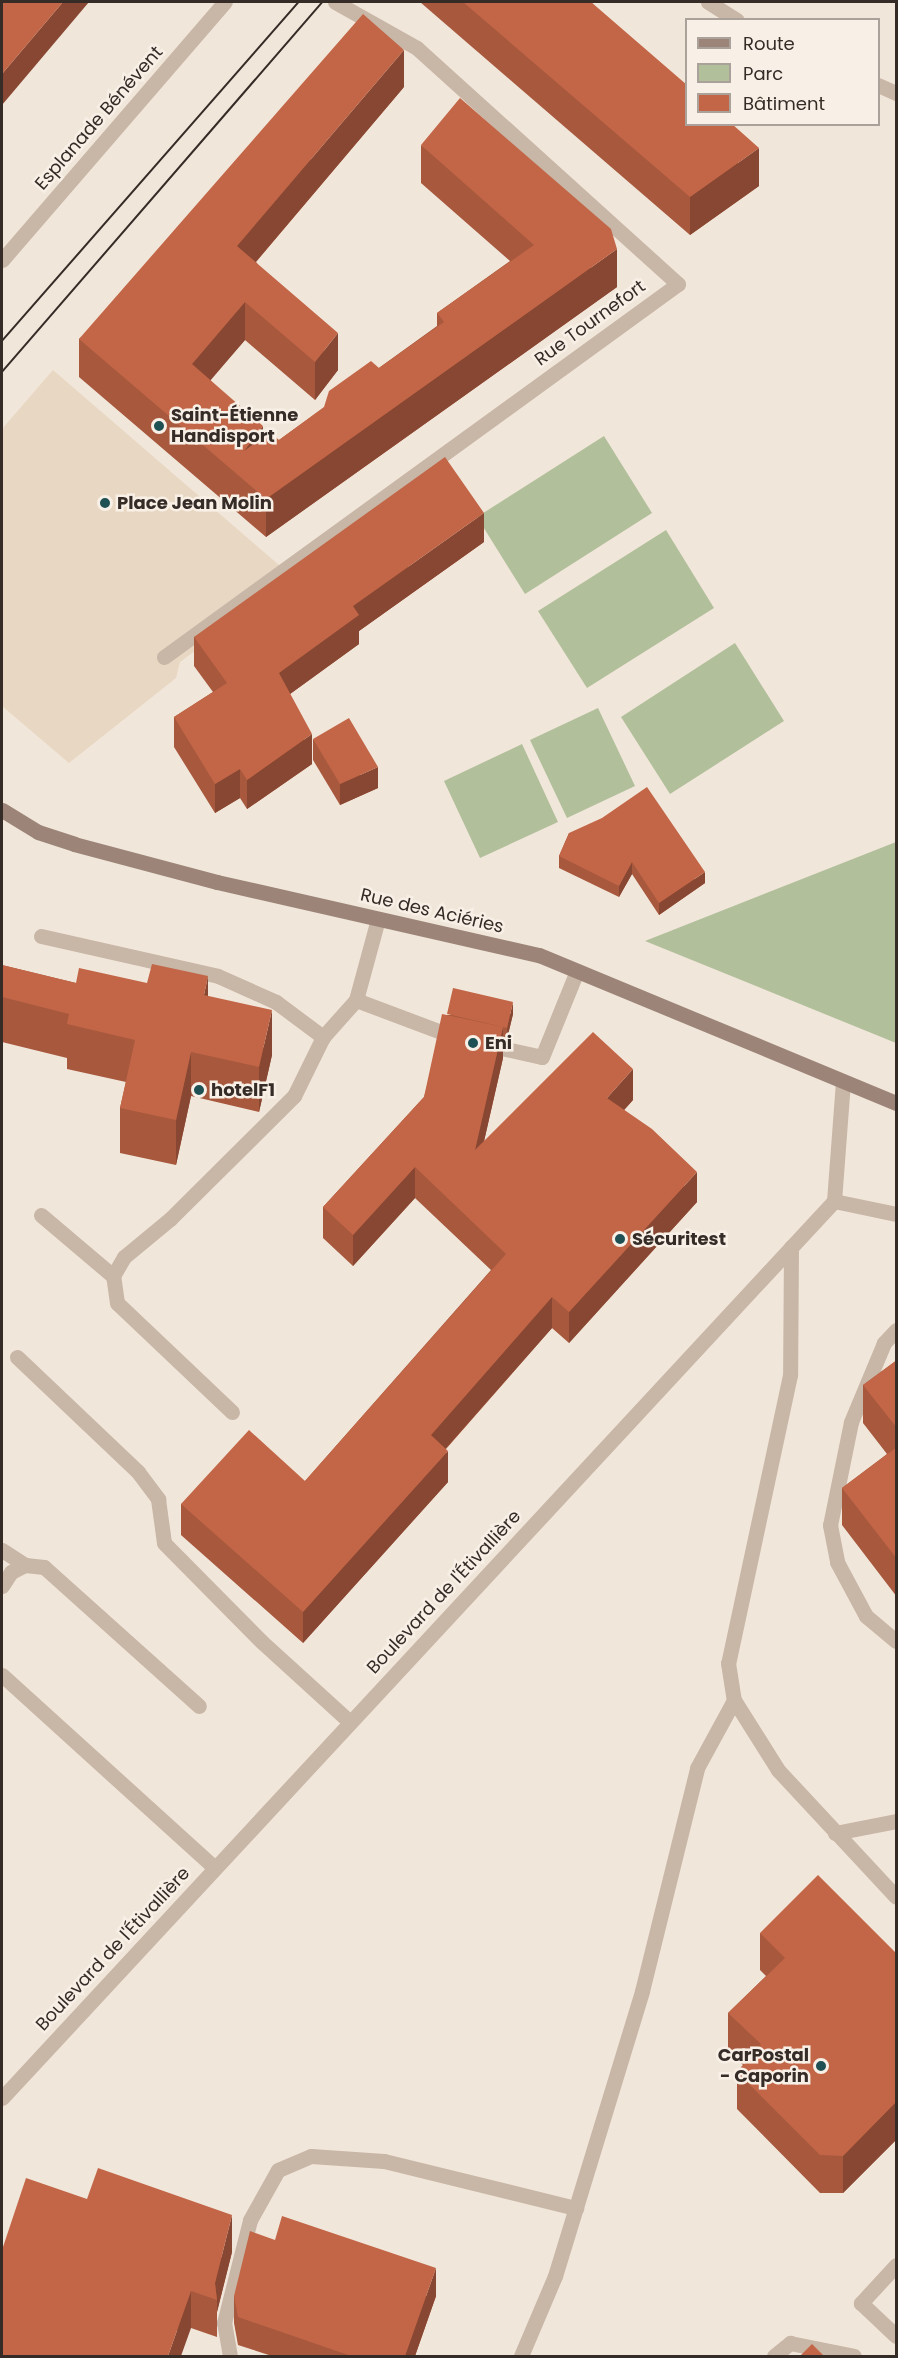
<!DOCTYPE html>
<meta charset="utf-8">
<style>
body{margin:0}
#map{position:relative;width:898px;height:2358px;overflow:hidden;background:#f1e6da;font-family:Poppins,sans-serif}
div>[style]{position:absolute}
.green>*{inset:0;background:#b2bf9b}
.plaza>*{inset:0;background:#e8d7c2}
.lane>*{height:15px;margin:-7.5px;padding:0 7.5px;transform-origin:7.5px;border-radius:7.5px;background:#c8b6a7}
.street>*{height:15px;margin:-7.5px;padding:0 7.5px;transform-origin:7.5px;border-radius:7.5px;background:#c8b6a7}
.secondary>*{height:15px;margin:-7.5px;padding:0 7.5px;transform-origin:7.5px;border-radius:7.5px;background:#9c8578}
.tram>*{height:1.5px;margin:-0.75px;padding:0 0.75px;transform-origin:0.75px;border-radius:0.75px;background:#352b27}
.wall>*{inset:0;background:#a7583d}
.shaded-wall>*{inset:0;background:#884732}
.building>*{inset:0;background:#c26647}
.dots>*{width:16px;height:16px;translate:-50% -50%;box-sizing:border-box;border:3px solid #f8f0e6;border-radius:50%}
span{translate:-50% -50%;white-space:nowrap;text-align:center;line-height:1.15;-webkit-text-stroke:5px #f8f0e6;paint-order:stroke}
.street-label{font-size:18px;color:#352b27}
.poi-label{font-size:18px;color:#352b27;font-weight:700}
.left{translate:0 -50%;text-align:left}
.right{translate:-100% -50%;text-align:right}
.frame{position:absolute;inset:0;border:3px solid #352b27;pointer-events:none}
.legend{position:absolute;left:685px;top:18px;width:195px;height:108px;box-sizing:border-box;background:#f8f0e6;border:2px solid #aaa19a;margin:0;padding:8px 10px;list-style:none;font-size:18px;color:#352b27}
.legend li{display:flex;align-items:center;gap:12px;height:30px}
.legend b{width:30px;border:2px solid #aaa19a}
</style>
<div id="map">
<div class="green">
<div style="clip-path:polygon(604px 436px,652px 513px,525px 594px,477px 517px)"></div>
<div style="clip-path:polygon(666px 530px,714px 608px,587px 688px,538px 611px)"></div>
<div style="clip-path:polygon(735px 643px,784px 721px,670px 794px,621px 717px)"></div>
<div style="clip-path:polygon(598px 708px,635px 786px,567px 818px,530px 740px)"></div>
<div style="clip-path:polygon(522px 744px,558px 822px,480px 858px,444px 781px)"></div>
<div style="clip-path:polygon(896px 842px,896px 1043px,645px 941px)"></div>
</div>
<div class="plaza">
<div style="clip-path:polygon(53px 370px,294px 578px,180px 662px,176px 678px,69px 763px,2px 706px,2px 429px)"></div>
</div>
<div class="lane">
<div style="left:708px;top:2px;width:34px;rotate:32deg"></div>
<div style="left:878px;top:85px;width:20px;rotate:24deg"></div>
<div style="left:164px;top:657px;width:635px;rotate:-35.97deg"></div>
<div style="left:678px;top:284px;width:352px;rotate:-137.9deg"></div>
<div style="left:417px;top:48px;width:94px;rotate:-150.7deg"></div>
<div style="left:378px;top:919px;width:84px;rotate:105.2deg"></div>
<div style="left:356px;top:1000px;width:108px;rotate:20.6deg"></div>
<div style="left:41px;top:936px;width:181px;rotate:12.7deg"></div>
<div style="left:218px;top:976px;width:64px;rotate:24.1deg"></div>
<div style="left:276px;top:1002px;width:59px;rotate:36.7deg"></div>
<div style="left:483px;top:1044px;width:60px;rotate:12.4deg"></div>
<div style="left:542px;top:1057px;width:93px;rotate:-67.9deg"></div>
<div style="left:41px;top:1215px;width:94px;rotate:40.3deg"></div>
<div style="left:791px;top:1247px;width:128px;rotate:90.4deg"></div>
<div style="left:790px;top:1375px;width:295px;rotate:102.1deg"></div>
<div style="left:728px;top:1663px;width:37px;rotate:81deg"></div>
<div style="left:734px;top:1700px;width:83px;rotate:57.8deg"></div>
<div style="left:778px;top:1770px;width:173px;rotate:47.1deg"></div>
<div style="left:896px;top:1330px;width:18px;rotate:133deg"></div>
<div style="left:884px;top:1343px;width:86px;rotate:112.7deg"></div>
<div style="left:851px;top:1422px;width:105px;rotate:101.5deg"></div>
<div style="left:830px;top:1525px;width:38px;rotate:79deg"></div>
<div style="left:837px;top:1562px;width:61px;rotate:61.8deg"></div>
<div style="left:866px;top:1616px;width:39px;rotate:40deg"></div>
<div style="left:17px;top:1357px;width:167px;rotate:43.5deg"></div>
<div style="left:138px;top:1472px;width:34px;rotate:53deg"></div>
<div style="left:158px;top:1499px;width:44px;rotate:82.2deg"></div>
<div style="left:164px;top:1543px;width:139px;rotate:45.3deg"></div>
<div style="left:262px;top:1642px;width:119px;rotate:42.3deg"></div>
<div style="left:232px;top:1412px;width:158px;rotate:-136.5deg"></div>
<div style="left:117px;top:1303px;width:27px;rotate:-98deg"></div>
<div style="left:113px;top:1276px;width:22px;rotate:-60deg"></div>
<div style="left:124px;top:1257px;width:60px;rotate:-39.6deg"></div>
<div style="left:170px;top:1219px;width:175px;rotate:-44.8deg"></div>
<div style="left:294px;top:1096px;width:66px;rotate:-63.8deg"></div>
<div style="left:323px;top:1037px;width:50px;rotate:-48.3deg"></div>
<div style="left:2px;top:1550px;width:27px;rotate:33deg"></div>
<div style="left:2px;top:1586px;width:17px;rotate:-57deg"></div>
<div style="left:11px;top:1572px;width:16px;rotate:-27deg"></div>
<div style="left:25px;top:1565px;width:19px;rotate:6deg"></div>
<div style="left:44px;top:1567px;width:208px;rotate:41.9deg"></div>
<div style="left:2px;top:1675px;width:287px;rotate:42.2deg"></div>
<div style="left:835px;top:1833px;width:62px;rotate:-11.1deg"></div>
<div style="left:896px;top:2265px;width:52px;rotate:132.6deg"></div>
<div style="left:861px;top:2303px;width:48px;rotate:43.3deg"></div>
<div style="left:230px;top:2356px;width:34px;rotate:-100deg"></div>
<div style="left:224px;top:2323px;width:106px;rotate:-75.8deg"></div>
<div style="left:250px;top:2220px;width:57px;rotate:-60.8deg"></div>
<div style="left:278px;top:2170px;width:36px;rotate:-23deg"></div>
<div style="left:311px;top:2156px;width:73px;rotate:3.9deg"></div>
<div style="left:384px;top:2161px;width:198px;rotate:13.8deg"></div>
<div style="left:521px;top:2356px;width:87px;rotate:-67deg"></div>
<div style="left:555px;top:2276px;width:298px;rotate:-73deg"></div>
<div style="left:642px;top:1991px;width:230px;rotate:-76.1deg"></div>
<div style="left:697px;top:1768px;width:77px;rotate:-61.4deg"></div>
<div style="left:774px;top:2356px;width:21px;rotate:-39deg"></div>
<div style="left:790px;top:2343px;width:65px;rotate:11.5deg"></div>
</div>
<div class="street">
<div style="left:2px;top:260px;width:341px;rotate:-49.2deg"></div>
<div style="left:834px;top:1201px;width:63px;rotate:11.8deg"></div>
<div style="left:2px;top:2098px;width:1223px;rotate:-47.15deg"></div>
<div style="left:834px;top:1201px;width:119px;rotate:-85.7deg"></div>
</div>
<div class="secondary">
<div style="left:2px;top:810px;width:42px;rotate:31.4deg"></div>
<div style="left:38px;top:832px;width:38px;rotate:18deg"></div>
<div style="left:74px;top:844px;width:148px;rotate:14.9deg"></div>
<div style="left:217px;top:882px;width:330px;rotate:12.8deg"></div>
<div style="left:539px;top:955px;width:386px;rotate:22.5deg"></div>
</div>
<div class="tram">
<div style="left:2px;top:341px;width:451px;rotate:-48.8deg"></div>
<div style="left:2px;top:372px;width:490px;rotate:-49.1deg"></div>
</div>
<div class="wall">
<div style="clip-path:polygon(420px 2px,591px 2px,759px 186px,690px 235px)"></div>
<div style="clip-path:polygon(404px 87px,256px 262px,338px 370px,315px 400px,245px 340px,210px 380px,263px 437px,279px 440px,437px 326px,437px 313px,510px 261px,421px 183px,421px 145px,617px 287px,266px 537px,79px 377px,79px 339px)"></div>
<div style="clip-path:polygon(484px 542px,359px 631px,359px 644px,290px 694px,312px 764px,247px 809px,240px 798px,215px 813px,174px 747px,174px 717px,213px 692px,194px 666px,194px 637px)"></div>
<div style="clip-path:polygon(313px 739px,378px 788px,340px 805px,313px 760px)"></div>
<div style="clip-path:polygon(569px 833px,705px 883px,659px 915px,632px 874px,619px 897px,559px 868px,559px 856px)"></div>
<div style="clip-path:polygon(2px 965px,76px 983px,208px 996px,272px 1055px,259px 1112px,191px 1096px,176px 1165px,120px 1153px,120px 1108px,126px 1082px,67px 1069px,67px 1058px,2px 1042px)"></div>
<div style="clip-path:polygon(513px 1014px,507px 1039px,503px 1038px,503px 1058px,484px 1141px,633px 1100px,624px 1110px,697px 1202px,569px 1343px,552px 1328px,446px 1449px,448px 1482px,303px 1643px,181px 1535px,181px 1504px,305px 1481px,491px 1270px,415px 1198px,353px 1266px,323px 1238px,323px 1207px,424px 1097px,447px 1015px)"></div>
<div style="clip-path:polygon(897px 1360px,897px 1597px,842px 1525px,842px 1488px,887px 1454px,863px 1423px,863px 1385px)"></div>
<div style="clip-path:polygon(760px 1933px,897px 1954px,897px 2139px,843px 2193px,820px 2193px,737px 2109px,737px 2072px,743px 2065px,728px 2050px,728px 2013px,766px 1976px,760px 1970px)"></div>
<div style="clip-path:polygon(232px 2252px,217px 2312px,217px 2337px,191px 2328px,2px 2356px)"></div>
<div style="clip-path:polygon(234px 2296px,436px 2296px,415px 2356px,272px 2356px,238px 2345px,234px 2323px)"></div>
</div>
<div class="shaded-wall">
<div style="clip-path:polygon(63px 2px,89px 2px,2px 105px,2px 74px)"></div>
<div style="clip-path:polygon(404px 50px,404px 87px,237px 284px,237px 246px)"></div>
<div style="clip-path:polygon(759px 148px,759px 186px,690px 235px,690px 197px)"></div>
<div style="clip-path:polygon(617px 249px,617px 287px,266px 537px,266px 499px)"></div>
<div style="clip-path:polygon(245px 302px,245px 340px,192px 402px,192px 364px)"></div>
<div style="clip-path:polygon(338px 333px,338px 370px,315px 400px,315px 362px)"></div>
<div style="clip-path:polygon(263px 426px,263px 464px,244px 451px)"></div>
<div style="clip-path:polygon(484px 513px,484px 542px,359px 631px,359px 644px,279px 702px,279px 673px,353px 606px)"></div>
<div style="clip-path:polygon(312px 734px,312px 764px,247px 809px,247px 780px)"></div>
<div style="clip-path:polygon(378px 767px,378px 788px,340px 805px,340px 784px)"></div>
<div style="clip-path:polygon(240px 769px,240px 798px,215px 813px,215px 784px)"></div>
<div style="clip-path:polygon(632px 862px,632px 874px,619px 897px,619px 886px)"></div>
<div style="clip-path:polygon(705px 872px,705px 883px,659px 915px,659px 903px)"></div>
<div style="clip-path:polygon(208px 976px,208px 1021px,204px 995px)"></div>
<div style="clip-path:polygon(513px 1002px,513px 1014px,507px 1039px,507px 1028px)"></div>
<div style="clip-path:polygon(272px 1010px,272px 1055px,259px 1112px,259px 1067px)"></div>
<div style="clip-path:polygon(503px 1027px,503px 1058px,475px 1181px,475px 1150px)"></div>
<div style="clip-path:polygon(191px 1052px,191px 1096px,176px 1165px,176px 1120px)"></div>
<div style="clip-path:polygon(633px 1069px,633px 1100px,607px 1129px,607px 1098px)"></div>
<div style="clip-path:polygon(415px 1167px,415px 1198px,353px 1266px,353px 1235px)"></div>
<div style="clip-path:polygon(697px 1172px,697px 1202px,569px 1343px,569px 1312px)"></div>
<div style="clip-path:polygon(552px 1297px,552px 1328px,431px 1465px,431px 1435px)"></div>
<div style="clip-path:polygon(448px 1451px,448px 1482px,303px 1643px,303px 1612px)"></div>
<div style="clip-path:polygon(897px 2101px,897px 2139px,843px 2193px,843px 2156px)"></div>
<div style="clip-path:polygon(232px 2215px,232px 2252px,217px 2312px,217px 2300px,215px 2283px)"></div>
<div style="clip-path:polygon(436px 2268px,436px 2296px,415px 2356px,405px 2356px)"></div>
<div style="clip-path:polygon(191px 2291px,191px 2328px,181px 2356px,168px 2356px)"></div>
</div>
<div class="building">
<div style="clip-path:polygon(2px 2px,63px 2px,2px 74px)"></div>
<div style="clip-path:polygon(463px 2px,591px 2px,687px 85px,687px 124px,732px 124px,759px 148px,690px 197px)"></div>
<div style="clip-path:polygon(363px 14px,404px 50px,237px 246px,338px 333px,315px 362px,245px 302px,192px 364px,263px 426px,244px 451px,270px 432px,279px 440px,324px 407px,329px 391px,371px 361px,379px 368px,444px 322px,437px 313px,534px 245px,421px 145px,460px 98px,611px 229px,617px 249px,266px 499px,79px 339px)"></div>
<div style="clip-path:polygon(445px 457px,484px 513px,353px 606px,359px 615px,279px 673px,312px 734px,247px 780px,240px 769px,215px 784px,174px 717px,227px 683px,194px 637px)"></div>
<div style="clip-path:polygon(349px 718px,378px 767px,340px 784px,313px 739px)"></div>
<div style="clip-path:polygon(647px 787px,705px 872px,659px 903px,632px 862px,619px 886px,559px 856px,569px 833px,602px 818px)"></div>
<div style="clip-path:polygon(152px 964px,208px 976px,204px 995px,272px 1010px,259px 1067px,191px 1052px,176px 1120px,120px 1108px,135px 1040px,67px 1024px,69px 1014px,2px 997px,2px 965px,76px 983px,79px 968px,147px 983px)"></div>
<div style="clip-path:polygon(453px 988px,513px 1002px,507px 1028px,447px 1014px)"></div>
<div style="clip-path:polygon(442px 1014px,503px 1027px,475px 1150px,593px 1032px,633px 1069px,607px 1098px,652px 1129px,697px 1172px,569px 1312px,552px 1297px,431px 1435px,448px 1451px,303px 1612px,181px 1504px,249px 1430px,305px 1481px,506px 1254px,415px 1167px,353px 1235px,323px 1207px,424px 1097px)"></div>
<div style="clip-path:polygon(897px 1360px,897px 1428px,863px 1385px)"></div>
<div style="clip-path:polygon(897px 1447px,897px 1559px,842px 1488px)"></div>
<div style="clip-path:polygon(818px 1875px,897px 1954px,897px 2101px,843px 2156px,820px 2155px,737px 2072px,761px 2044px,728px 2013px,785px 1958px,760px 1933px)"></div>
<div style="clip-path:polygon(98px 2168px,232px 2215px,215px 2283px,217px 2300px,191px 2291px,168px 2356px,2px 2356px,2px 2250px,26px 2178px,87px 2199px)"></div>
<div style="clip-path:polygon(282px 2216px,436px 2268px,405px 2356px,351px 2356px,238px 2317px,234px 2296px,250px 2231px,275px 2240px)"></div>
<div style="clip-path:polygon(812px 2344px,824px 2356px,800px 2356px)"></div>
</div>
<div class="dots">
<div style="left:159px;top:426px;background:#1e5054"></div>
<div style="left:105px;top:503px;background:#1e5054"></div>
<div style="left:473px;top:1043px;background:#1e5054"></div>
<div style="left:199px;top:1090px;background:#1e5054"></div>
<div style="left:620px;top:1239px;background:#1e5054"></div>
<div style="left:821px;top:2066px;background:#1e5054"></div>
</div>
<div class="street-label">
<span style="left:99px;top:118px;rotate:-49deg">Esplanade Bénévent</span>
<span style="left:590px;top:323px;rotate:-36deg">Rue Tournefort</span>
<span style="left:432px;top:911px;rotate:13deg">Rue des Aciéries</span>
<span style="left:444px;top:1592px;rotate:-47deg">Boulevard de l'Étivallière</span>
<span style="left:113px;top:1949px;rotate:-47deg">Boulevard de l'Étivallière</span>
</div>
<div class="poi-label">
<span class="left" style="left:171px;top:426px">Saint-Étienne<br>Handisport</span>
<span class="left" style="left:117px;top:503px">Place Jean Molin</span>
<span class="left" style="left:485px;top:1043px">Eni</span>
<span class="left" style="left:211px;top:1090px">hotelF1</span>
<span class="left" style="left:632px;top:1239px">Sécuritest</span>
<span class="right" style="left:809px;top:2066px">CarPostal<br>- Caporin</span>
</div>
<div class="frame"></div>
<ul class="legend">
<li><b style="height:8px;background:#9c8578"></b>Route</li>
<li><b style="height:16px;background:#b2bf9b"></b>Parc</li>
<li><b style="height:16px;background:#c26647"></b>Bâtiment</li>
</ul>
</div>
